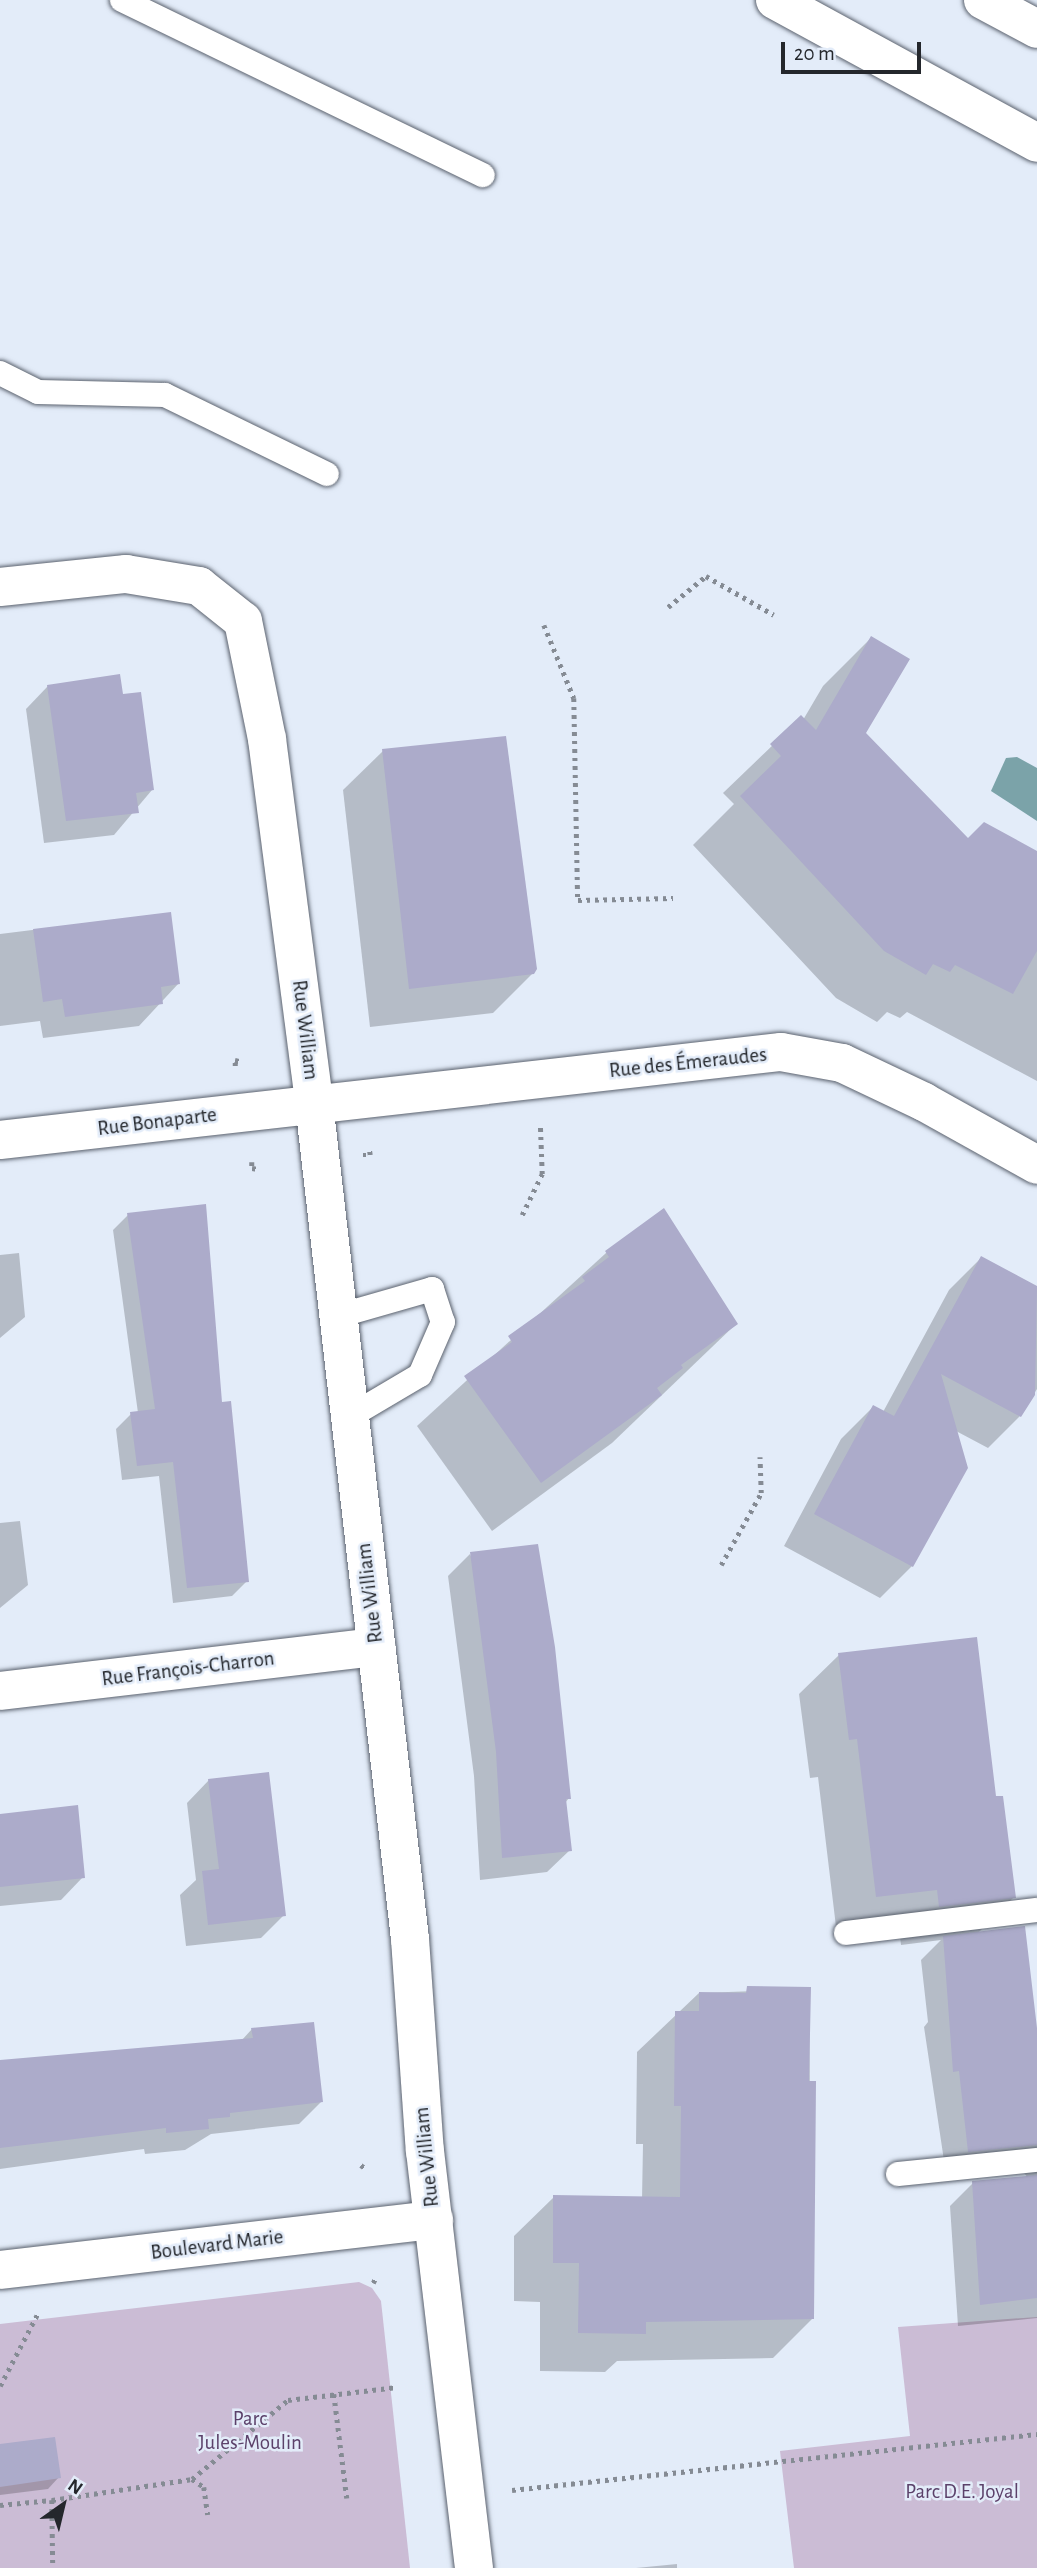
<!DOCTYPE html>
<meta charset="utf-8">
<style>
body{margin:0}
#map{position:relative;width:1037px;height:2568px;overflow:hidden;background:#e3ecf9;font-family:"Alegreya Sans",sans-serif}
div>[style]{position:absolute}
.green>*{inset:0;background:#cbbcd5}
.water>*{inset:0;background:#7ba3a9}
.shadow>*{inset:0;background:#0003}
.building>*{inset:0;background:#acabca}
.path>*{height:4.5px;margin-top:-2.25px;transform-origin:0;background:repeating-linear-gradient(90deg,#858b94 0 3.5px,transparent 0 8.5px)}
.roads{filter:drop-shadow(0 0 2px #5b626e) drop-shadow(0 0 2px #5b626e)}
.service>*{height:24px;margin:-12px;padding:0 12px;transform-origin:12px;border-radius:12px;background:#fff}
.minor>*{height:38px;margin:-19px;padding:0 19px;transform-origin:19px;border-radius:19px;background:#fff}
.motorway>*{height:38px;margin:-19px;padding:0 19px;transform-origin:19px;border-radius:19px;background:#fff}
span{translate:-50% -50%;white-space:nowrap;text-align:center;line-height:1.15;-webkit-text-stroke:5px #e3ecf9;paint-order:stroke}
.street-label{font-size:21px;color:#24272c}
.park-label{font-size:21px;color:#5b416a}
.north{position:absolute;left:28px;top:2470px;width:70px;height:70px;-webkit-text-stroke:5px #e3ecf9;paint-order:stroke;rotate:34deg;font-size:19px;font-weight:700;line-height:28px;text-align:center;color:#24272c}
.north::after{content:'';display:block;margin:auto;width:24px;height:32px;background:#24272c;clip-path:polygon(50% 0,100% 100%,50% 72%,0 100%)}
.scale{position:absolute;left:781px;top:42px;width:140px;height:32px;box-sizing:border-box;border:4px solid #24272c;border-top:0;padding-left:9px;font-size:21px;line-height:24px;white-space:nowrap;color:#24272c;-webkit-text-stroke:5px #e3ecf9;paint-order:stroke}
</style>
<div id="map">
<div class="green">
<div style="clip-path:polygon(359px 2282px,372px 2288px,381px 2301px,410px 2568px,0 2568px,0 2324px)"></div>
<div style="clip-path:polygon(1037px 2317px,1037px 2568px,794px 2568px,780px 2451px,910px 2436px,898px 2327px)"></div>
</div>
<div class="water">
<div style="clip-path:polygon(1017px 757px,1037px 768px,1037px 821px,991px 791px,1006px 758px)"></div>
</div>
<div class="shadow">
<div style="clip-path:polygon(871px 638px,864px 733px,968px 841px,1037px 853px,1037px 1081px,907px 1012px,900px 1018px,887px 1012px,877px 1022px,836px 998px,693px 845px,734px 804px,723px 793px,801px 718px,803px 720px,823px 686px)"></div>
<div style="clip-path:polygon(48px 686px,121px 696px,152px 790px,114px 835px,44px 843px,26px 709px)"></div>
<div style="clip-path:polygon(383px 751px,533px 973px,493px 1013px,370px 1027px,343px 790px)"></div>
<div style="clip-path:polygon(169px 913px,179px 983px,139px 1026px,43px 1038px,40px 1021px,0 1026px,0 934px)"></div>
<div style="clip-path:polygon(664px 1211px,736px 1324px,612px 1443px,492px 1531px,417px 1426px,606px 1253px)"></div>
<div style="clip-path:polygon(128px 1215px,221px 1404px,247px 1581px,232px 1596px,173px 1603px,159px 1476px,122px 1480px,116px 1429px,131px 1414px,138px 1413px,113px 1230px)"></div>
<div style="clip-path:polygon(19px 1253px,25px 1317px,0 1338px,0 1255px)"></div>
<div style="clip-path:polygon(981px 1258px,1037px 1288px,1037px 1389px,1020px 1416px,988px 1448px,956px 1431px,966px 1467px,912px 1566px,880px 1598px,784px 1546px,841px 1439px,873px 1407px,883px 1412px,949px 1290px)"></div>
<div style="clip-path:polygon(20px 1521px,28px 1585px,0 1608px,0 1523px)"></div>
<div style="clip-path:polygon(470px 1554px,569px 1798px,565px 1803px,570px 1850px,547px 1872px,480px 1880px,474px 1776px,448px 1576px)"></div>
<div style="clip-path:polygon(839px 1655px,994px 1798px,1014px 1897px,977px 1934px,1037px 2045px,1037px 2318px,958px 2326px,950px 2206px,973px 2183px,1028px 2178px,1021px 2169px,946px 2174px,924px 2027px,928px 2022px,921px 1960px,941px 1940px,901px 1945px,899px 1928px,837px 1935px,818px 1777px,810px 1778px,799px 1694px)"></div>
<div style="clip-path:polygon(209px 1780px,284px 1915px,261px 1938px,186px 1946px,180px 1895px,196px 1880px,187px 1803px)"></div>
<div style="clip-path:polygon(0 1814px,83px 1877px,61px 1900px,0 1906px)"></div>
<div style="clip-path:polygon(809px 1989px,812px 2319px,773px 2358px,617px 2361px,605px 2372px,540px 2371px,540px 2302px,514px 2301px,514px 2236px,554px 2197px,642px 2199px,643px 2144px,636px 2144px,637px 2052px,699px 1993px)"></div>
<div style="clip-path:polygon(252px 2029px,321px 2102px,299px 2124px,211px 2134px,185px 2150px,145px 2154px,144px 2149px,0 2169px,0 2062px,241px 2041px)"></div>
<div style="clip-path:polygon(0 2446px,59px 2477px,48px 2489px,0 2495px)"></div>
<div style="clip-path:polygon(677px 2564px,677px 2568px,636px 2568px)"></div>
</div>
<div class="building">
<div style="clip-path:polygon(871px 636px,910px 659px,866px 733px,968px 838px,984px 822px,1037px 851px,1037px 951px,1013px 994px,955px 965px,950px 972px,933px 964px,926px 975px,884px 951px,740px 796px,781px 756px,770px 744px,801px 715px,816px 730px)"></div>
<div style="clip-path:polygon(120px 674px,123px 694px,141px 692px,154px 790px,136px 793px,139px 813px,66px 821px,47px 685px)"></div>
<div style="clip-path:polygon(506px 736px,537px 969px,534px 974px,409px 989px,382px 749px)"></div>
<div style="clip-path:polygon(171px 912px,180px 984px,161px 987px,163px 1004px,65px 1017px,62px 999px,43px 1002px,33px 929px)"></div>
<div style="clip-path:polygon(206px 1204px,222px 1402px,231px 1401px,249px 1582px,187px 1588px,173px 1462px,137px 1466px,130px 1412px,155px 1409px,127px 1213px)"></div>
<div style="clip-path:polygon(664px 1208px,738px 1324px,681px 1365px,683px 1368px,657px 1388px,662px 1395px,541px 1483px,464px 1376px,512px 1342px,508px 1336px,585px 1281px,582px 1277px,609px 1257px,605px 1251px)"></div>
<div style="clip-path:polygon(981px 1256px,1037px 1286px,1035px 1395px,1021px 1417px,941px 1374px,968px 1468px,913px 1567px,814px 1514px,873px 1405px,894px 1416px)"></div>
<div style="clip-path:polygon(538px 1544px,555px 1647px,571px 1799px,566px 1799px,572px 1851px,502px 1858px,496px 1752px,470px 1552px)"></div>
<div style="clip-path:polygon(977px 1637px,996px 1796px,1003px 1796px,1016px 1898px,939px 1907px,937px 1890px,876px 1897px,857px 1739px,849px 1740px,838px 1653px)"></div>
<div style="clip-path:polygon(269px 1772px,286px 1916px,208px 1925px,202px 1871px,219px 1869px,208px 1779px)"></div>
<div style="clip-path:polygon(78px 1805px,85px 1878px,0 1887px,0 1814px)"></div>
<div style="clip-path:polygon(1025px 1926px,1037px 2028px,1037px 2145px,968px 2152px,959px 2071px,953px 2072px,943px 1936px)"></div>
<div style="clip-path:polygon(747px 1986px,811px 1987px,809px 2081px,816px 2081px,814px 2319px,646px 2322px,646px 2334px,578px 2333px,579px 2263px,553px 2263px,553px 2195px,680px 2197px,681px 2106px,674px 2106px,675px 2011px,699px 2011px,699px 1992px,746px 1993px)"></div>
<div style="clip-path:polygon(314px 2022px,323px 2102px,230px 2113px,230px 2117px,208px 2119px,209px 2129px,166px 2133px,166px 2128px,0 2148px,0 2060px,253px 2038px,251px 2028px)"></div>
<div style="clip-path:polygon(1037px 2175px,1037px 2298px,980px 2305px,972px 2181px)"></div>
<div style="clip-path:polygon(55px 2437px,61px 2478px,0 2487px,0 2444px)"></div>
</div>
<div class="path">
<div style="left:668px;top:607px;width:49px;rotate:-39.2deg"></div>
<div style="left:706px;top:576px;width:78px;rotate:29.8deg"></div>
<div style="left:544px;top:625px;width:79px;rotate:67.7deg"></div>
<div style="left:574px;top:698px;width:202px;rotate:88.9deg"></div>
<div style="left:578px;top:900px;width:95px;rotate:-1.2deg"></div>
<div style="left:235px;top:1066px;width:6px;rotate:-90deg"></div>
<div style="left:235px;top:1060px;width:4px;rotate:14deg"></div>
<div style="left:363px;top:1155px;width:7px"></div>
<div style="left:370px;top:1155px;width:6px;rotate:-99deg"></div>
<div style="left:252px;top:1162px;width:6px;rotate:90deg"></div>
<div style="left:252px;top:1168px;width:6px;rotate:9deg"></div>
<div style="left:522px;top:1215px;width:46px;rotate:-64deg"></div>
<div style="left:542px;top:1174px;width:51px;rotate:-92.2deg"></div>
<div style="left:721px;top:1565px;width:82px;rotate:-60.9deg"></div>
<div style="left:761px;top:1493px;width:36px;rotate:-92deg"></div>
<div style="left:361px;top:2165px;width:5px;rotate:37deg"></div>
<div style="left:373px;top:2283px;width:7px;rotate:-63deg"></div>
<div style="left:0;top:2386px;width:82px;rotate:-62.5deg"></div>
<div style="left:334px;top:2394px;width:105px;rotate:82.9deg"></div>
<div style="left:192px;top:2479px;width:14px;rotate:34deg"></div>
<div style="left:204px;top:2487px;width:28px;rotate:82deg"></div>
<div style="left:512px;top:2490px;width:528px;rotate:-6.09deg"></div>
<div style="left:52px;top:2500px;width:142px;rotate:-8.5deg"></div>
<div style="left:192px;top:2479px;width:124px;rotate:-39.5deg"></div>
<div style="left:288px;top:2400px;width:110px;rotate:-6.8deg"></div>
<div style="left:0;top:2505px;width:52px;rotate:-5.5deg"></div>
<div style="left:52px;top:2500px;width:68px;rotate:89.2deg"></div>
</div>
<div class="roads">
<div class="service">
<div style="left:122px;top:0;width:401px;rotate:25.9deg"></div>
<div style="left:0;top:373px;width:42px;rotate:26.6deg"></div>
<div style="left:38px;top:392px;width:127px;rotate:1.4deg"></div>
<div style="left:165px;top:395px;width:180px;rotate:26deg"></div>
<div style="left:338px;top:1316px;width:98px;rotate:-16deg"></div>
<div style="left:432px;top:1289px;width:35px;rotate:72deg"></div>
<div style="left:443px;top:1322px;width:58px;rotate:113.5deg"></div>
<div style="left:420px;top:1375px;width:82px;rotate:149.4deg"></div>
<div style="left:846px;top:1933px;width:192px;rotate:-6.9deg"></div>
<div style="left:898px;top:2174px;width:140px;rotate:-5.8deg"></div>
</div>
<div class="minor">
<div style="left:0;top:587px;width:127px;rotate:-5.9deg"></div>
<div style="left:126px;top:574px;width:74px;rotate:9.3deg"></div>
<div style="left:199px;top:586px;width:56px;rotate:38.5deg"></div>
<div style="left:243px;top:621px;width:120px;rotate:78.5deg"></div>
<div style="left:267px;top:739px;width:367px;rotate:82.6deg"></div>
<div style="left:314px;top:1103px;width:841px;rotate:83.45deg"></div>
<div style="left:410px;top:1939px;width:213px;rotate:86deg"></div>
<div style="left:425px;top:2151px;width:420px;rotate:83.3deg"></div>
<div style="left:0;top:1140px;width:786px;rotate:-6.43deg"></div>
<div style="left:781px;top:1052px;width:62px;rotate:10.2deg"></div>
<div style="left:842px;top:1063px;width:91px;rotate:25.4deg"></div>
<div style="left:924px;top:1102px;width:129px;rotate:29.1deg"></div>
<div style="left:0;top:1691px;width:379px;rotate:-6.7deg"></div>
<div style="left:0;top:2270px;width:437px;rotate:-6.6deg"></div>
</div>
<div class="motorway">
<div style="left:775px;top:0;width:298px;rotate:28.6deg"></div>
<div style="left:983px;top:0;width:61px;rotate:28.2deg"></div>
</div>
</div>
<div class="street-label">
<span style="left:305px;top:1030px;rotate:83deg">Rue William</span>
<span style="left:688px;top:1063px;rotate:-6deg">Rue des Émeraudes</span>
<span style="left:157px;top:1122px;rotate:-7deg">Rue Bonaparte</span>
<span style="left:370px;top:1593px;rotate:-97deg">Rue William</span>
<span style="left:188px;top:1669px;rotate:-7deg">Rue François-Charron</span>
<span style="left:427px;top:2157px;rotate:-96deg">Rue William</span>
<span style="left:217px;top:2245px;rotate:-7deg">Boulevard Marie</span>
</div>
<div class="park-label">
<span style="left:250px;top:2431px">Parc<br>Jules-Moulin</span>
<span style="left:962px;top:2492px">Parc D.E. Joyal</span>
</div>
<div class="north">N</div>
<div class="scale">20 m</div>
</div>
